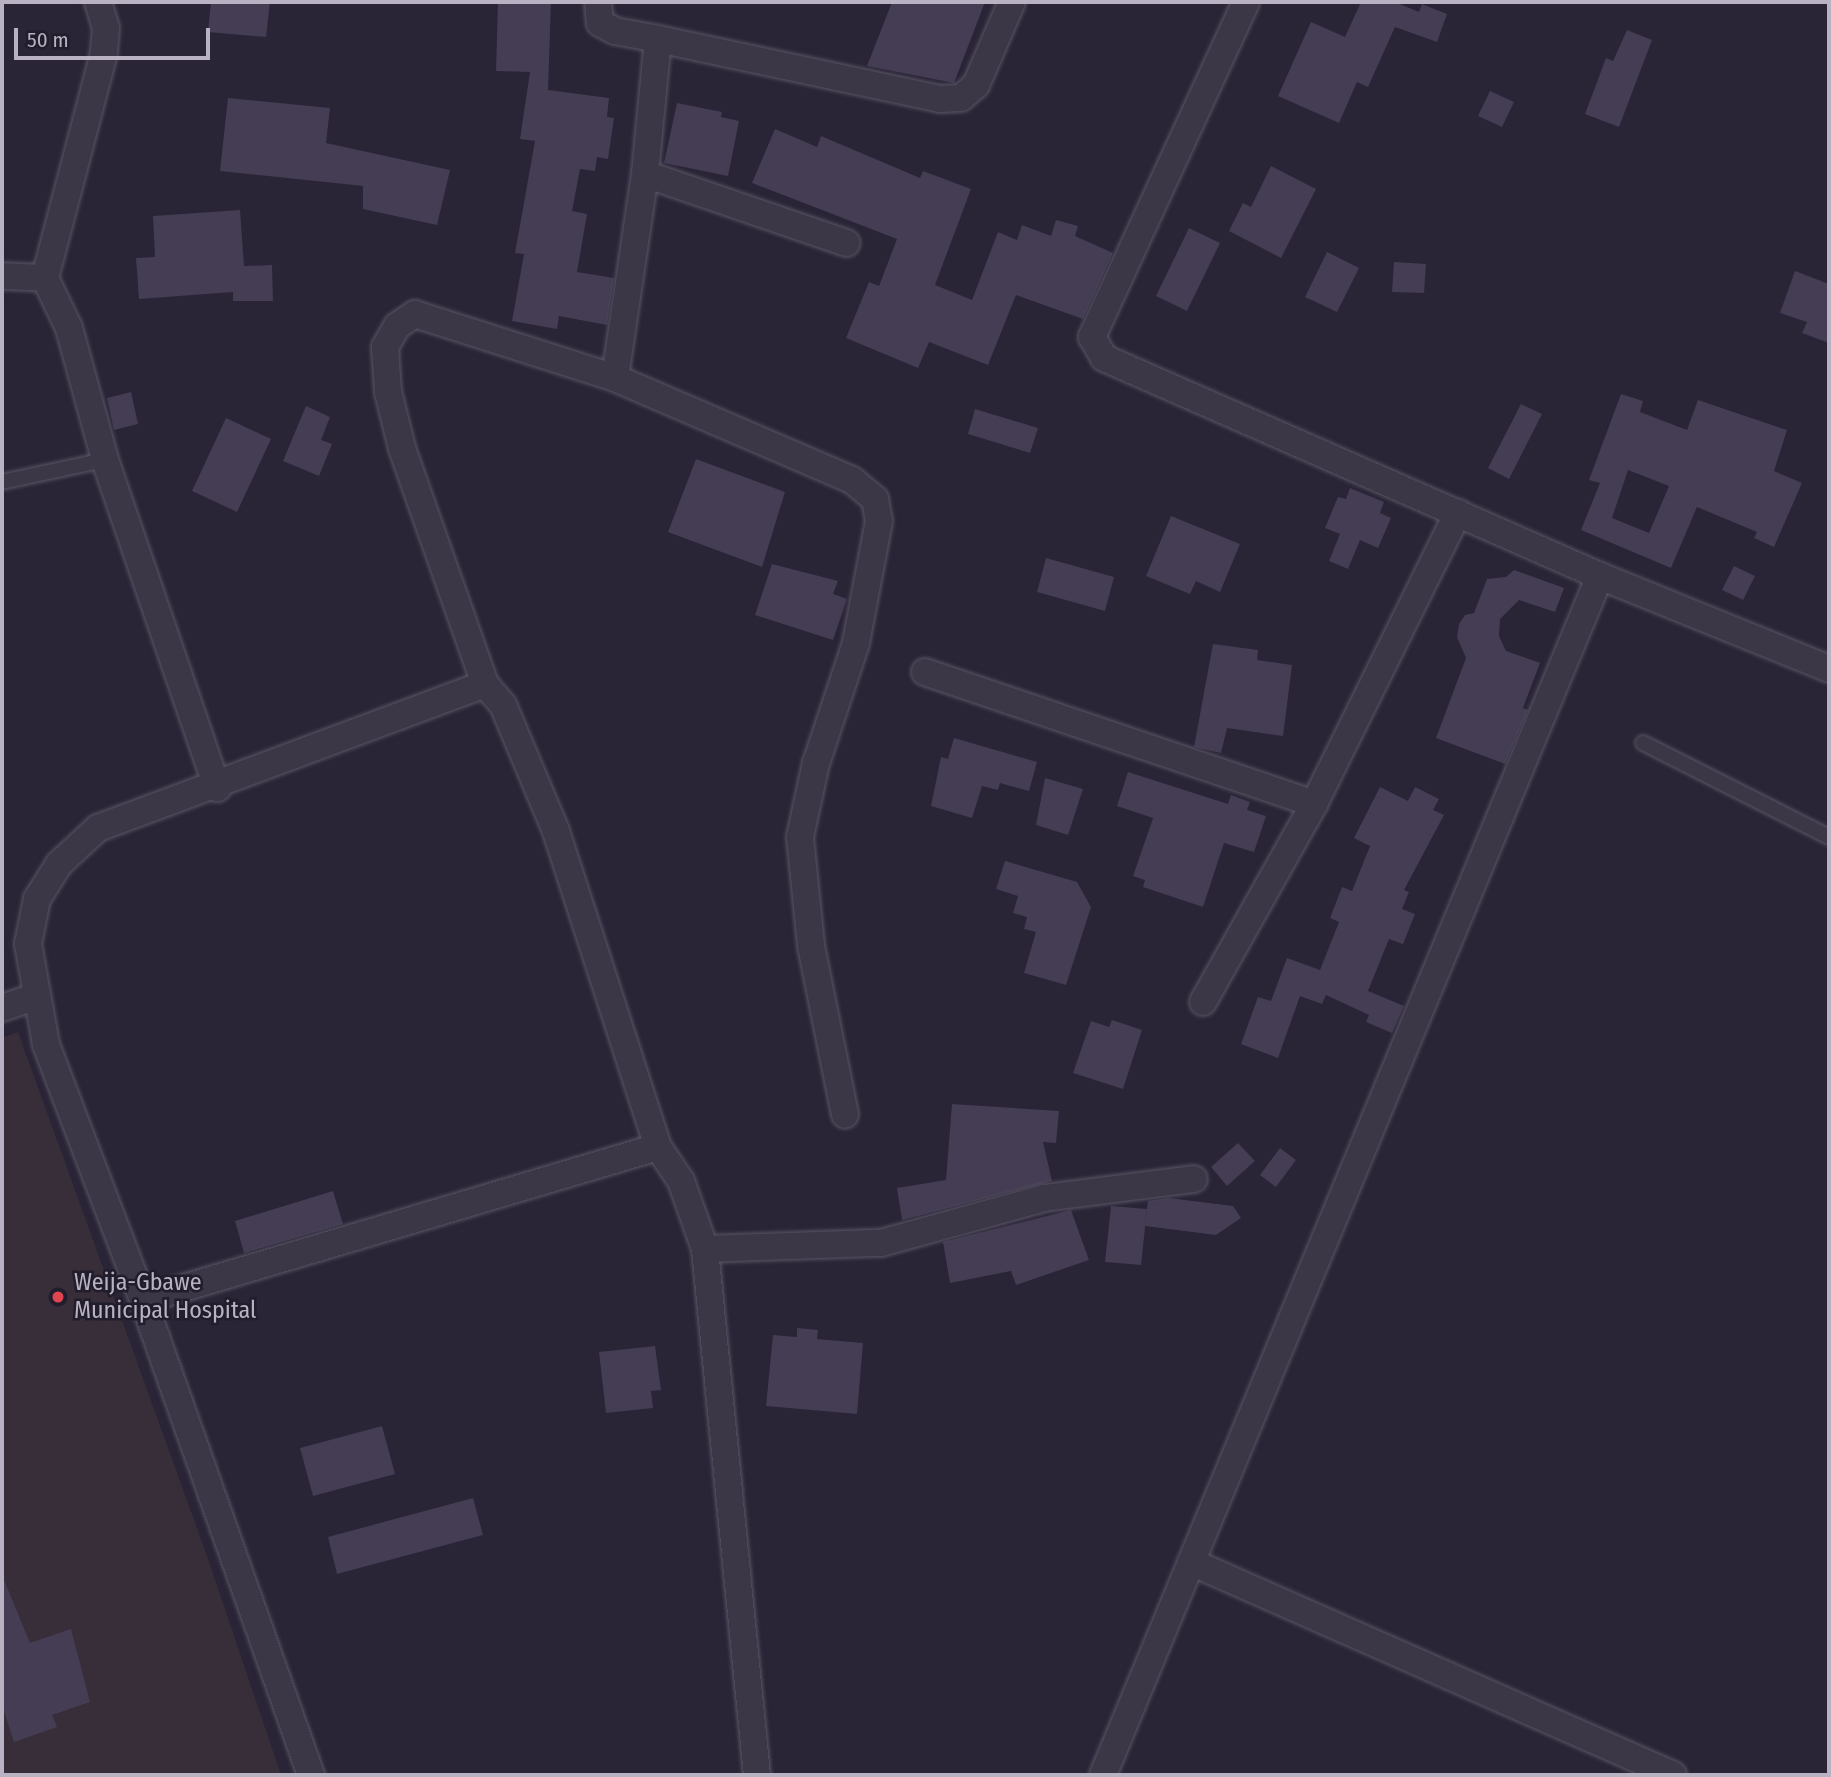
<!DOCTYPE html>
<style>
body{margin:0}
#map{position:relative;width:1831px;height:1777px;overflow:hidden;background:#292436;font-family:"Fira Sans Condensed",sans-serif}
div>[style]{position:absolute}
.medical>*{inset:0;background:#382e39}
.building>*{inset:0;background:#443d54}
.roads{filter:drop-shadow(0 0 2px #5a5565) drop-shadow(0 0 2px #5a5565)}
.lane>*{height:14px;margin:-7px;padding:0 7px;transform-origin:7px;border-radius:7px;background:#3c3747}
.street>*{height:26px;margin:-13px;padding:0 13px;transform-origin:13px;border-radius:13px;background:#3c3747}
.dots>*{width:19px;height:19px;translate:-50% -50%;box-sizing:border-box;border:4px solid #211d2c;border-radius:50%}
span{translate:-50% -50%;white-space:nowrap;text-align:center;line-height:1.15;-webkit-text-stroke:5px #211d2c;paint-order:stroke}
.poi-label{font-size:24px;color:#b8b2c3}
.left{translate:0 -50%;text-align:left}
.frame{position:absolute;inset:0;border:4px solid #b8b2c3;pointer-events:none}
.scale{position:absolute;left:14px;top:28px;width:196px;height:32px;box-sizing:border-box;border:4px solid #b8b2c3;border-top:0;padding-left:9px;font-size:21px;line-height:24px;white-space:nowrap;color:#b8b2c3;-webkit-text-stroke:5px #211d2c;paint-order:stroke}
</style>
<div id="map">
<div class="medical">
<div style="clip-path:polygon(18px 1032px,207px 1556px,281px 1775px,2px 1775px,2px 1038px)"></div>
</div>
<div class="building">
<div style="clip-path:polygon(211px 2px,270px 2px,266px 37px,208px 32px)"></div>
<div style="clip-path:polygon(498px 2px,551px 2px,548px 90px,609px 98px,607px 117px,614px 118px,608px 159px,597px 157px,595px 171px,580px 169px,572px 211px,587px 214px,577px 272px,614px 278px,607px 325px,559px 316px,557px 329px,512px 321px,524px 254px,515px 253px,535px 141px,520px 139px,530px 72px,496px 71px)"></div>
<div style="clip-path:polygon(892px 2px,985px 2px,954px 83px,867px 66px)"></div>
<div style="clip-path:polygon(1361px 2px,1395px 2px,1419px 12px,1422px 4px,1447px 14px,1437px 42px,1395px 27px,1368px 87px,1357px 82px,1339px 123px,1278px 96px,1311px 22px,1345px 37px)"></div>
<div style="clip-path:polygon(1627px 30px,1652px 40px,1619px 127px,1585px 114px,1606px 58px,1613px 61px)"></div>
<div style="clip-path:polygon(1490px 91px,1514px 102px,1502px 127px,1478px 116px)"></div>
<div style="clip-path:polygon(228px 98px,330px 108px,326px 143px,450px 170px,437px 225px,363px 209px,363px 186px,220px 171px)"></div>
<div style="clip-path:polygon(677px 103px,722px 112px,721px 117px,739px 121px,728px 176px,664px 163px)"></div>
<div style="clip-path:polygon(775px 129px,817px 147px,821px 136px,920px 178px,923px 171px,971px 189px,935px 285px,972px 300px,998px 232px,1017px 240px,1022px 225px,1051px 236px,1056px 220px,1078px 226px,1075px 236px,1113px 253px,1083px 319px,1016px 295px,988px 365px,929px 342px,918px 368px,846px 338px,869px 282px,879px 286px,897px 239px,752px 183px)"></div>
<div style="clip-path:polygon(1271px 166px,1316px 189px,1281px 258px,1229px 231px,1243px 203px,1251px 207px)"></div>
<div style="clip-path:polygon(240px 210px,244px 266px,272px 265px,273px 301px,233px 301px,233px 292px,139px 299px,136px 258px,155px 257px,153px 216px)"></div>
<div style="clip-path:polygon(1189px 228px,1220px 243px,1187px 311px,1156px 296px)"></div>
<div style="clip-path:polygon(1327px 252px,1359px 268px,1337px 312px,1305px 297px)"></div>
<div style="clip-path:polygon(1394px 262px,1426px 264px,1424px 293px,1392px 292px)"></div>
<div style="clip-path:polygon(1795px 271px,1829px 284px,1829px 343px,1802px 333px,1807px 322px,1780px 313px)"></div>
<div style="clip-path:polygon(131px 392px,138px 424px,114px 430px,107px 398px)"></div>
<div style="clip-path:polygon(evenodd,1621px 394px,1643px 401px,1640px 412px,1687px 430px,1698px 400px,1787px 430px,1774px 471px,1802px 483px,1774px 547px,1754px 538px,1757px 532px,1697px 507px,1671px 568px,1581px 530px,1600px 483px,1589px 480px,1621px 394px,1628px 470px,1669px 486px,1649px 533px,1612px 518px,1628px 470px)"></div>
<div style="clip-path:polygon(1521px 404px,1542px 414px,1509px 479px,1488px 468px)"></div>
<div style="clip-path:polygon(306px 406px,330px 417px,321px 440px,332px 444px,319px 476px,283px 461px)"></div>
<div style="clip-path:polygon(975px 409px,1038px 428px,1030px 453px,968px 434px)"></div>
<div style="clip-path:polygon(226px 418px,271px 439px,237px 512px,192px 491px)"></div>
<div style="clip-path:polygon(696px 459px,785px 492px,762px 567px,668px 532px)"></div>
<div style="clip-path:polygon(1350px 488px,1384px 502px,1380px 513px,1391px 518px,1378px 548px,1360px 540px,1348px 569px,1329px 561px,1340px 534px,1325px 528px,1338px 497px,1346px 499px)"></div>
<div style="clip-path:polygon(1171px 516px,1240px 544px,1220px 592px,1196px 581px,1190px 594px,1146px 576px)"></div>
<div style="clip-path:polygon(1046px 558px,1114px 577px,1105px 611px,1037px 592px)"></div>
<div style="clip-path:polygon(772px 564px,838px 581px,833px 594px,847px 599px,833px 640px,755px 615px)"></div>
<div style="clip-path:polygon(1734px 566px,1755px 576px,1743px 600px,1722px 590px)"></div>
<div style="clip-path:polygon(1514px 570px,1564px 588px,1555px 612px,1519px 600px,1500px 619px,1499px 636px,1506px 651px,1540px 663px,1523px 708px,1528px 710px,1505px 764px,1436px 738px,1466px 658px,1457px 637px,1459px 624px,1465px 615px,1474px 613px,1487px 579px,1506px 577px)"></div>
<div style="clip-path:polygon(1213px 644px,1258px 650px,1257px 660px,1292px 665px,1283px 736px,1227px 728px,1221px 753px,1194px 747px)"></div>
<div style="clip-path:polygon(954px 738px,1037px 762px,1029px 791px,1000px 783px,998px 790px,982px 786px,972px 818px,931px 806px,941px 757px,948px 759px)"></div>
<div style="clip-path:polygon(1128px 772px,1228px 804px,1231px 795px,1250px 802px,1247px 810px,1266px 816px,1254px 852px,1224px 843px,1203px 907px,1143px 887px,1145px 880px,1133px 876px,1153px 818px,1117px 806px)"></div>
<div style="clip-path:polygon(1045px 778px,1083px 789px,1068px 835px,1036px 825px)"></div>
<div style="clip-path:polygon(1380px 787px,1408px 801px,1415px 787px,1439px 799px,1433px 810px,1444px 815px,1404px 890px,1409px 892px,1402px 909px,1415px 914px,1403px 944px,1389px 939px,1368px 991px,1404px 1006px,1392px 1033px,1366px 1022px,1369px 1015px,1326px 995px,1322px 1004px,1300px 996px,1278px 1058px,1241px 1044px,1258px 997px,1271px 1001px,1287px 958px,1320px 970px,1339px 922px,1330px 918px,1342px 887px,1352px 891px,1370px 846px,1354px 838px)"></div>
<div style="clip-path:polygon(1005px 861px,1077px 882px,1091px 907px,1066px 985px,1024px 973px,1036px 932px,1024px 929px,1027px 917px,1013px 913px,1018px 896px,996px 889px)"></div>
<div style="clip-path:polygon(1112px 1020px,1142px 1030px,1123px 1089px,1073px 1073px,1091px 1021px,1109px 1027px)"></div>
<div style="clip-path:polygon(952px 1104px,1059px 1111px,1056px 1143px,1043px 1142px,1052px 1181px,902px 1220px,897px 1188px,946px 1180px)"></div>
<div style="clip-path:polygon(1238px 1143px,1255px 1161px,1227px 1186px,1211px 1167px)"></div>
<div style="clip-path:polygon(1280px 1148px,1296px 1160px,1276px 1187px,1260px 1175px)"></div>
<div style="clip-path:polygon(333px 1191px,343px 1224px,244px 1253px,235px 1221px)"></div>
<div style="clip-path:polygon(1169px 1198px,1233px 1206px,1241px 1218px,1216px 1235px,1145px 1226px,1148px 1201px)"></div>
<div style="clip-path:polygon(1111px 1206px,1147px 1209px,1141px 1265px,1105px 1262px)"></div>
<div style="clip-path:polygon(1071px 1210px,1089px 1260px,1016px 1285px,1011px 1271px,950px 1283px,943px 1242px)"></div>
<div style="clip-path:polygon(797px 1328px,818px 1330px,817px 1339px,863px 1343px,857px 1414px,766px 1406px,773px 1335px,797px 1337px)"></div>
<div style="clip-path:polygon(655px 1346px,661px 1390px,651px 1391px,653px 1408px,606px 1413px,599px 1352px)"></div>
<div style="clip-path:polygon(382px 1426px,395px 1474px,313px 1496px,300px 1448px)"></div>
<div style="clip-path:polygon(473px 1498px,483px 1535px,337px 1574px,328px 1537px)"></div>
<div style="clip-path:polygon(2px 1575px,30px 1643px,71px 1629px,90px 1702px,52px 1715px,57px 1727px,14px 1742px,2px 1705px)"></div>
</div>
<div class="roads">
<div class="lane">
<div style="left:2px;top:482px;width:105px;rotate:-12.1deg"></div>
<div style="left:1643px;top:743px;width:208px;rotate:26.8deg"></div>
</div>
<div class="street">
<div style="left:98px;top:2px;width:27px;rotate:73deg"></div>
<div style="left:106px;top:28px;width:25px;rotate:95deg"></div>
<div style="left:104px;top:53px;width:233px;rotate:104.7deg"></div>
<div style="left:45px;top:278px;width:55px;rotate:64.4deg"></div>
<div style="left:69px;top:328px;width:137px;rotate:74.7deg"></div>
<div style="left:105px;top:460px;width:347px;rotate:71.1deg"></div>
<div style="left:598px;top:2px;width:21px;rotate:85deg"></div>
<div style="left:600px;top:23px;width:17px;rotate:28deg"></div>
<div style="left:615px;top:31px;width:44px;rotate:10.5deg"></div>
<div style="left:658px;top:39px;width:136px;rotate:95.5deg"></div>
<div style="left:645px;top:174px;width:206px;rotate:98.4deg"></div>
<div style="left:1246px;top:2px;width:369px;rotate:114.7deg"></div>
<div style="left:1092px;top:337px;width:24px;rotate:60deg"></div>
<div style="left:1104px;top:358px;width:542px;rotate:23.73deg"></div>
<div style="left:1600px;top:576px;width:247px;rotate:22.1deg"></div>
<div style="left:658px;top:39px;width:288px;rotate:12deg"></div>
<div style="left:940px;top:99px;width:21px;rotate:-3deg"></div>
<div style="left:961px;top:98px;width:20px;rotate:-41deg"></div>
<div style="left:976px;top:85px;width:90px;rotate:-66.6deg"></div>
<div style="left:645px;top:174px;width:213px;rotate:18.9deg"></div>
<div style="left:2px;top:276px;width:43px;rotate:2.7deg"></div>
<div style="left:925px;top:672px;width:411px;rotate:18.7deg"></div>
<div style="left:1203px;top:1002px;width:227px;rotate:-60.7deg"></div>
<div style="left:1314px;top:804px;width:325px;rotate:-63.7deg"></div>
<div style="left:2px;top:1008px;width:37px;rotate:-19deg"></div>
<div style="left:705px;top:1249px;width:176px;rotate:-2deg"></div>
<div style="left:881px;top:1243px;width:169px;rotate:-15.4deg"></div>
<div style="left:1044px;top:1198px;width:151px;rotate:-7.2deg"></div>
<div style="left:143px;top:1300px;width:537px;rotate:-16.55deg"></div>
<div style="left:1191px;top:1562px;width:527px;rotate:23.84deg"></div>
<div style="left:311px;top:1775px;width:504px;rotate:-109.48deg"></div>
<div style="left:143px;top:1300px;width:274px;rotate:-110.8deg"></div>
<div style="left:46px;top:1044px;width:102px;rotate:-100.2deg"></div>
<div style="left:28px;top:944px;width:46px;rotate:-78.7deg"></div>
<div style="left:37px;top:899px;width:41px;rotate:-57.8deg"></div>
<div style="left:59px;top:864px;width:53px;rotate:-42.7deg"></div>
<div style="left:98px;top:828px;width:413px;rotate:-20.4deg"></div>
<div style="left:757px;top:1775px;width:529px;rotate:-95.65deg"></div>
<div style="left:705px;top:1249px;width:72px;rotate:-109.4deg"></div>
<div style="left:681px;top:1181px;width:41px;rotate:-124.1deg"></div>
<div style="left:658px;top:1147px;width:332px;rotate:-107.9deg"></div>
<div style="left:556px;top:831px;width:137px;rotate:-112.8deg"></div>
<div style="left:503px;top:705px;width:28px;rotate:-131deg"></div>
<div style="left:485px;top:684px;width:250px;rotate:-109.4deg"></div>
<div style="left:402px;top:448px;width:58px;rotate:-104deg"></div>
<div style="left:388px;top:392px;width:45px;rotate:-93.8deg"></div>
<div style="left:385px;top:347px;width:24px;rotate:-60deg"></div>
<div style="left:397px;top:326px;width:22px;rotate:-34deg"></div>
<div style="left:415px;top:314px;width:210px;rotate:17.7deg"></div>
<div style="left:615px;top:378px;width:258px;rotate:23.3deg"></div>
<div style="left:852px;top:480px;width:30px;rotate:40deg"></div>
<div style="left:875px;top:499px;width:22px;rotate:80deg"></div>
<div style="left:879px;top:521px;width:124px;rotate:100.7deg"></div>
<div style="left:856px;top:643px;width:126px;rotate:108.4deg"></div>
<div style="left:816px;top:763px;width:76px;rotate:102.2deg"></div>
<div style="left:800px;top:837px;width:110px;rotate:84.2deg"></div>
<div style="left:811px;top:946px;width:172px;rotate:78.6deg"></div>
<div style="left:1103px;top:1775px;width:1298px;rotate:-67.49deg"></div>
</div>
</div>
<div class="dots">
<div style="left:58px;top:1297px;background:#e0444e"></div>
</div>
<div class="poi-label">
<span class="left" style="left:74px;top:1297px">Weija-Gbawe<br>Municipal Hospital</span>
</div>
<div class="frame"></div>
<div class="scale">50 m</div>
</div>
